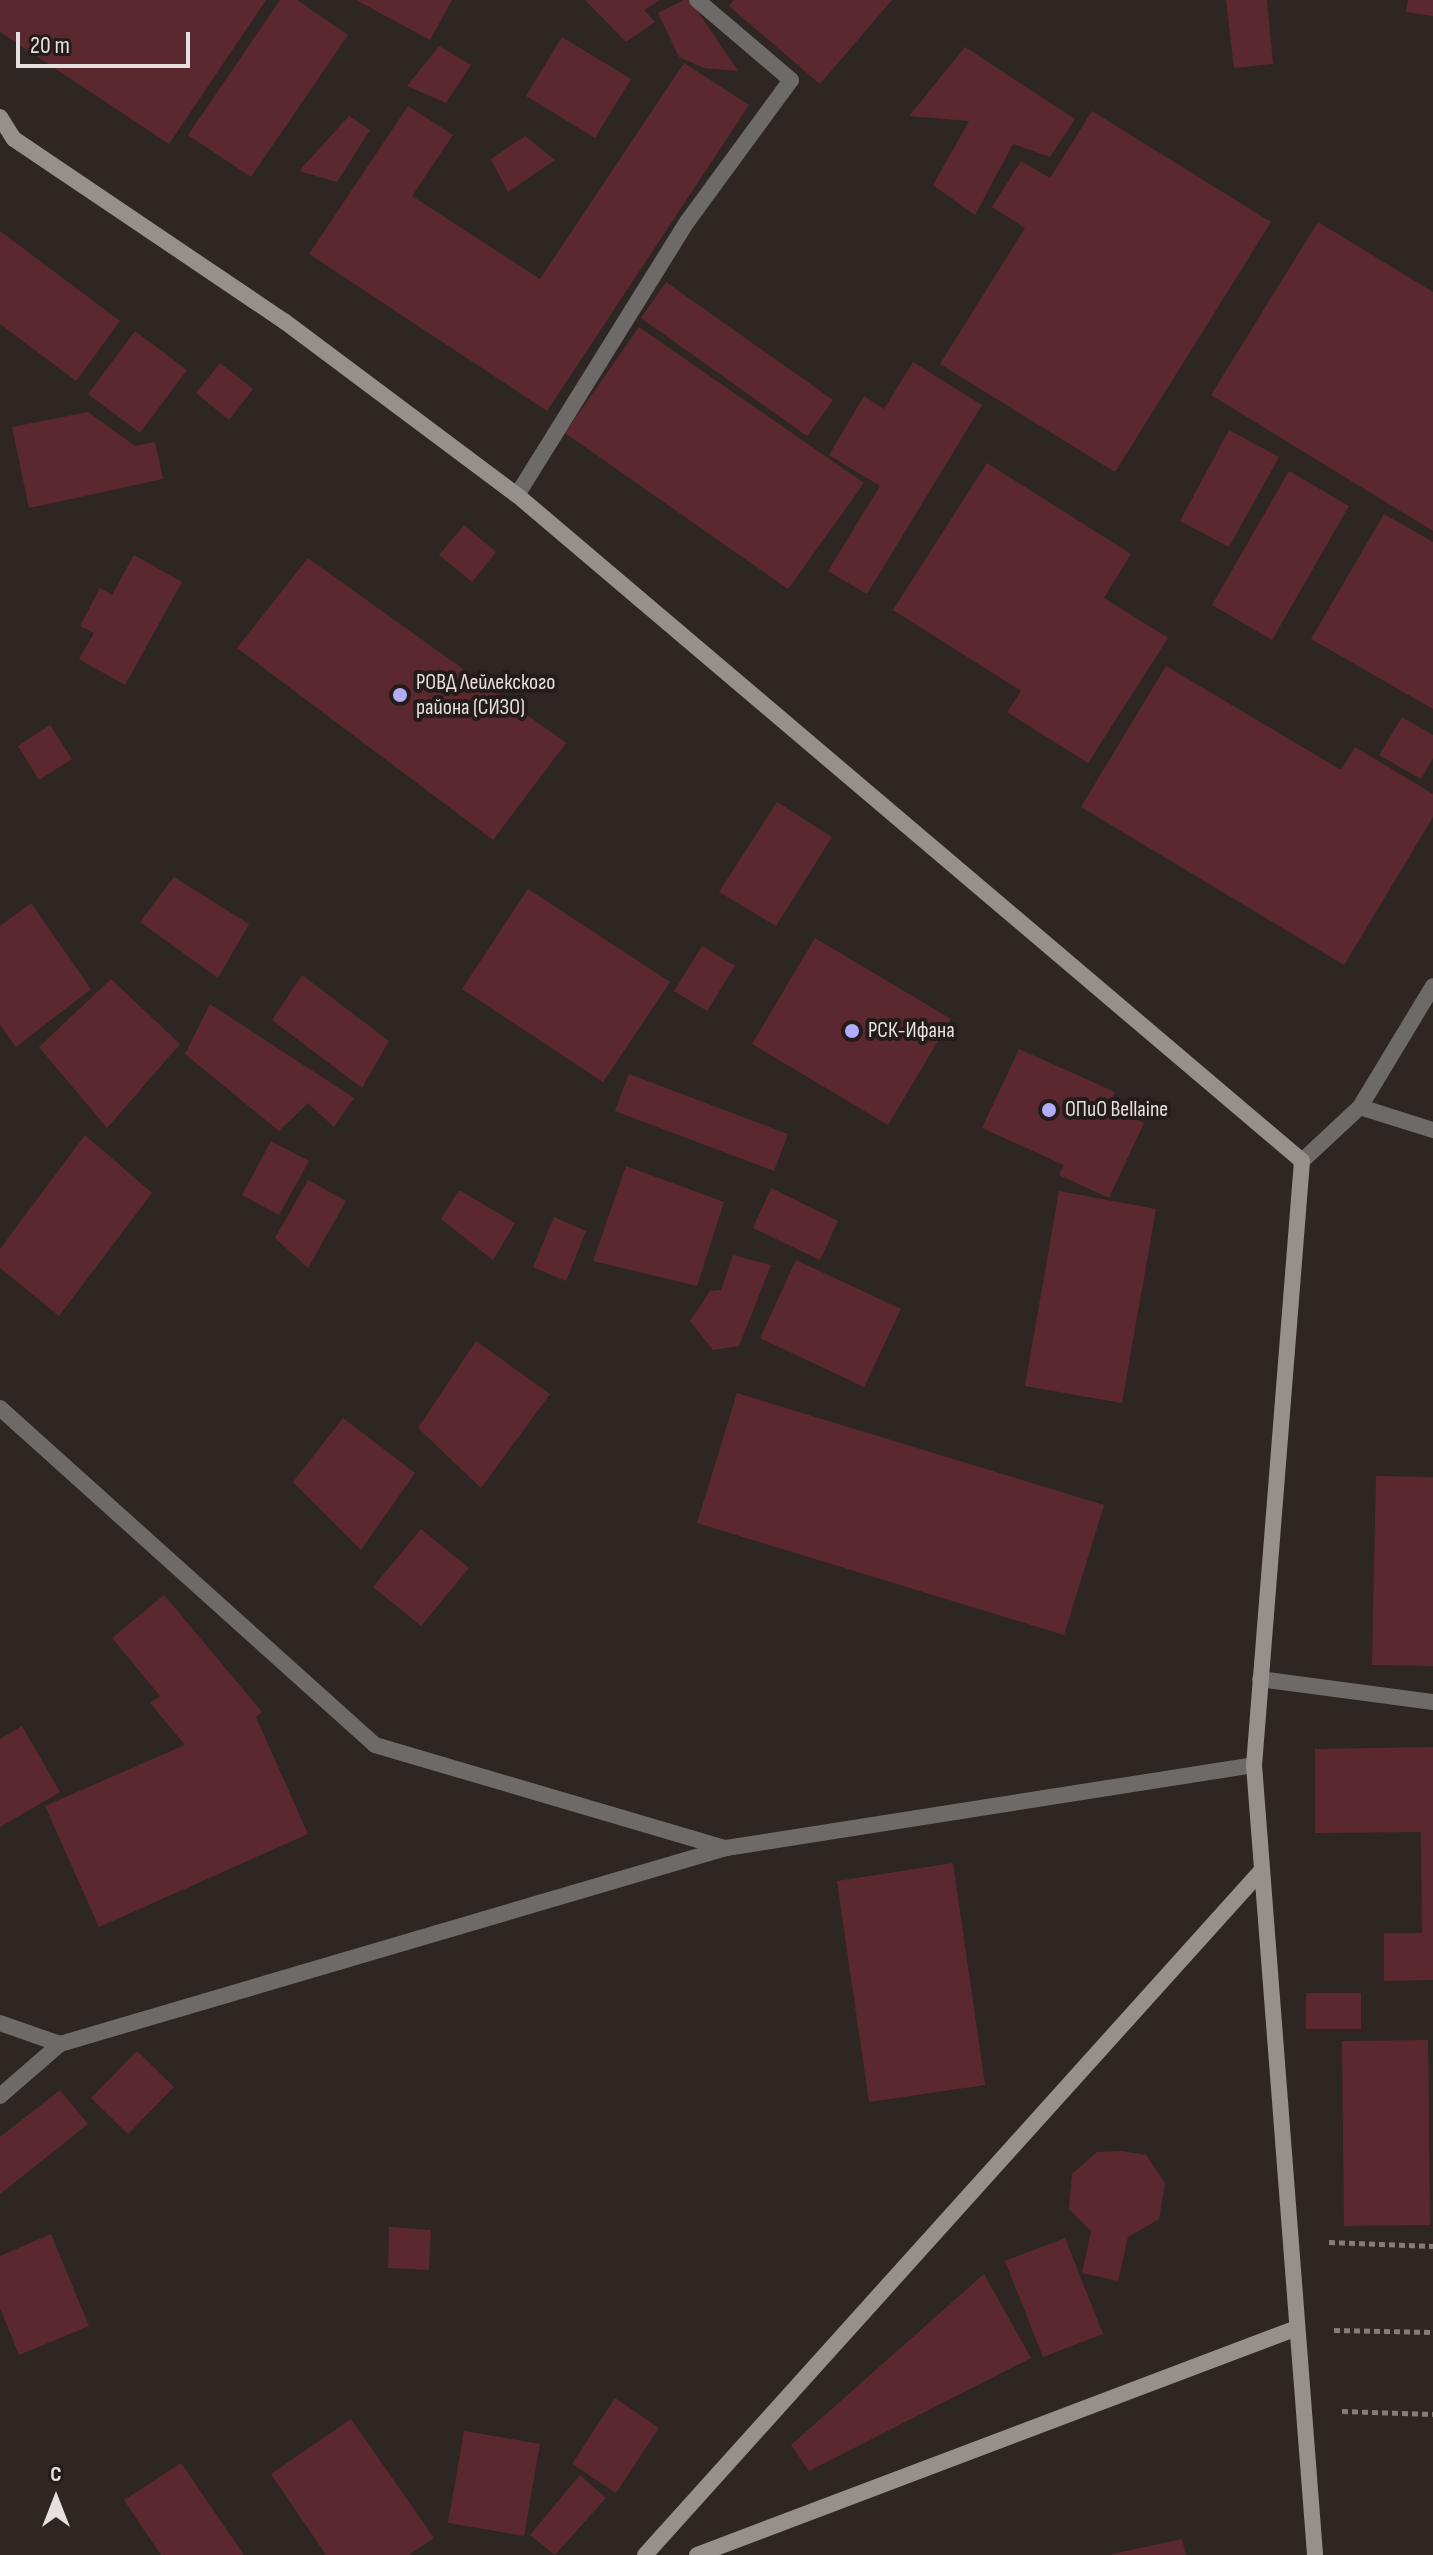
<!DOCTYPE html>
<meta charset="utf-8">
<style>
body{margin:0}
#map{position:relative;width:1433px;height:2555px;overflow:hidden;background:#2e2623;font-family:"Sofia Sans Condensed",sans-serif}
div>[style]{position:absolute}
.building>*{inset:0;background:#5c2830}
.path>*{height:5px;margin-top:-2.5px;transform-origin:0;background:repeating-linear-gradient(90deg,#837c79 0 6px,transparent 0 10px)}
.lane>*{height:16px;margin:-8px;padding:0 8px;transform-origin:8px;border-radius:8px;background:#6e6a68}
.street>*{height:16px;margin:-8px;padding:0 8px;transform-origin:8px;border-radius:8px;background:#6e6a68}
.secondary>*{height:16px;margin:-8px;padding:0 8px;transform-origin:8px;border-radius:8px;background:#96908c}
.dots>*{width:22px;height:22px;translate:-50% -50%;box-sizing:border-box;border:4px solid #241c1a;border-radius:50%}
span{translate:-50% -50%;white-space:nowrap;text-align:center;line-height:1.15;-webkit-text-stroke:8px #241c1a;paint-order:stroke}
.poi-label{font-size:22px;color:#e6e0de}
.left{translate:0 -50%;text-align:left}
.north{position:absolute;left:16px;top:2459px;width:80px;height:80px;-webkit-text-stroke:6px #241c1a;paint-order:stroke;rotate:0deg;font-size:22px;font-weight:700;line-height:32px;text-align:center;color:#e6e0de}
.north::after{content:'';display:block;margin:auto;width:28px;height:36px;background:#e6e0de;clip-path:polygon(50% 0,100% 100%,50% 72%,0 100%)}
.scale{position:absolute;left:16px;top:32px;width:174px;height:36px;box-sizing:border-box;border:4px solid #e6e0de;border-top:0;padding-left:10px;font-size:24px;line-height:28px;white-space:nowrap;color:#e6e0de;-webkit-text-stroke:6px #241c1a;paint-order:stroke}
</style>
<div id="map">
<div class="building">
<div style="clip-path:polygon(0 0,266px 0,169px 144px,0 32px)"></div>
<div style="clip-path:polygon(280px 0,297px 0,348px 35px,251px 177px,188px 135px)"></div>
<div style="clip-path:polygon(356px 0,452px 0,430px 40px)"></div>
<div style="clip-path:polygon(585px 0,660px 0,644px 10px,655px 22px,626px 42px)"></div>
<div style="clip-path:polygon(684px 0,690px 0,738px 71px,704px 68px,679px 57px,658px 13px)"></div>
<div style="clip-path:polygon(734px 0,892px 0,820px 84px,729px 6px)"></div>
<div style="clip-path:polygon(1226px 0,1267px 0,1273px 64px,1234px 68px)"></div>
<div style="clip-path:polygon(1408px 0,1433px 0,1433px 16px,1406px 12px)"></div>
<div style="clip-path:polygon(562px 37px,631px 79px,595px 138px,526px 96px)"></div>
<div style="clip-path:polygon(439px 46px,471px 65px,446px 103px,407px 86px)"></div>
<div style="clip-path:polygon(965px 47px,1075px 119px,1050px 157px,1013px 144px,975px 215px,933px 185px,969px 121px,909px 116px)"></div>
<div style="clip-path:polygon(684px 63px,749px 105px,547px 411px,309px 254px,408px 106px,453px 135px,412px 196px,540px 279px)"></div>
<div style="clip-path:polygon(1092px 111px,1271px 222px,1115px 472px,940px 364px,1025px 228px,992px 207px,1021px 161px,1050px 178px)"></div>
<div style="clip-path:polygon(349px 116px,370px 130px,337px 182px,299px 171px)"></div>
<div style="clip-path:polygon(525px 136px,555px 160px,508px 192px,491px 159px)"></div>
<div style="clip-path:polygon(1318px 222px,1433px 292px,1433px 531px,1211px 395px)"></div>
<div style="clip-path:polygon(0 231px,120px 321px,76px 381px,0 324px)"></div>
<div style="clip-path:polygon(666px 282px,833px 400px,807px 436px,641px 318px)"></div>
<div style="clip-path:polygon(639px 327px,864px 483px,788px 589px,565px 433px)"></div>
<div style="clip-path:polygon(135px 331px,187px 370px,140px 433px,88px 394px)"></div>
<div style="clip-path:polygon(913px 362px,982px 405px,867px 594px,828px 571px,880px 486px,829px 455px,864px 396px,884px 409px)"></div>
<div style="clip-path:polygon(220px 363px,253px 389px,229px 420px,196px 393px)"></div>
<div style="clip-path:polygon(88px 412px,135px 446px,155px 442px,163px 479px,29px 508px,12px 427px)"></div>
<div style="clip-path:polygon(1229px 430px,1279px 457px,1229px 547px,1180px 521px)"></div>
<div style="clip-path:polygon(987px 463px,1131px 554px,1104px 598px,1168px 638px,1088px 763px,1007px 712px,1021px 691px,893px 610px)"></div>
<div style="clip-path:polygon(1289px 471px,1349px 506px,1272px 640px,1212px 605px)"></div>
<div style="clip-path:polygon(1384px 514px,1433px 542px,1433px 709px,1311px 639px)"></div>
<div style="clip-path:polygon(464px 525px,496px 552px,472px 582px,439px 555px)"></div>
<div style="clip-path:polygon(134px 555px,182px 582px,125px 685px,79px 659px,94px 633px,80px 626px,100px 588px,112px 595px)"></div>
<div style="clip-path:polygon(308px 558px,566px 743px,493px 840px,237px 648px)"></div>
<div style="clip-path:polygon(1166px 666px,1341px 770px,1355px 747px,1433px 794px,1433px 817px,1344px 965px,1081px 807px)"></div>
<div style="clip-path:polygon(1402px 717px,1433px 735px,1433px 758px,1421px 779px,1379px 755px)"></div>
<div style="clip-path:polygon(50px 725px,72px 759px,39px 780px,18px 746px)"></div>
<div style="clip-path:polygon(777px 802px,832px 837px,776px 926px,719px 892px)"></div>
<div style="clip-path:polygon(174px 877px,249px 924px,218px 978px,140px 922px)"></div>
<div style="clip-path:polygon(528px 889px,670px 982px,603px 1082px,462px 989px)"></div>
<div style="clip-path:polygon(31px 903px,91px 989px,16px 1047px,0 1025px,0 926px)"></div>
<div style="clip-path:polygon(815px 938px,951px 1019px,888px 1125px,752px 1044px)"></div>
<div style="clip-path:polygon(702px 946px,735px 966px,707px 1011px,674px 991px)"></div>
<div style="clip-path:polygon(302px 975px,389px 1041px,362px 1088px,272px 1020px)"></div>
<div style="clip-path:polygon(111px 979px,180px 1044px,107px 1128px,39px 1047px)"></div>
<div style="clip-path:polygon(210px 1004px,354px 1098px,334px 1127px,308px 1103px,279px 1131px,185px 1054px)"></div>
<div style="clip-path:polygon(1019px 1049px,1115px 1092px,1109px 1107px,1144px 1123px,1109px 1198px,1059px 1175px,1064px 1165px,982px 1128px)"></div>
<div style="clip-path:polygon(629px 1074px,788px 1134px,774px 1171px,615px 1111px)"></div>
<div style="clip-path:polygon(85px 1135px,152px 1193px,59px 1316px,0 1268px,0 1249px)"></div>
<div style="clip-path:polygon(271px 1141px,309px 1161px,279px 1215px,242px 1195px)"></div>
<div style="clip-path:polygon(626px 1166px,724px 1202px,697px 1286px,593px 1261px)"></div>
<div style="clip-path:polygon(308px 1180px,346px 1201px,308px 1268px,275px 1238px)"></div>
<div style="clip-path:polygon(771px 1188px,838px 1221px,820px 1260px,753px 1228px)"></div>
<div style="clip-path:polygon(459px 1190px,515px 1223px,493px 1260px,441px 1219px)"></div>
<div style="clip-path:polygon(1059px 1191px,1156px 1209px,1122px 1403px,1025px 1386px)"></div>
<div style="clip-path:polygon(554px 1217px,586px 1231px,566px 1281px,533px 1267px)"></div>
<div style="clip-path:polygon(733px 1255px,771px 1265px,739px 1346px,713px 1350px,690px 1321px,710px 1291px,721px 1290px)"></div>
<div style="clip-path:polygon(796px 1260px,901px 1309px,864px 1387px,760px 1338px)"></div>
<div style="clip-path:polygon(476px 1341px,550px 1394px,481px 1488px,418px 1428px)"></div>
<div style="clip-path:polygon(737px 1393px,1104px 1505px,1064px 1635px,697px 1523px)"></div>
<div style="clip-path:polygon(343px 1418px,415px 1473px,361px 1550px,293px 1482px)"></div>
<div style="clip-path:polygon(1376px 1476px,1433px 1477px,1433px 1666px,1372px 1665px)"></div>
<div style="clip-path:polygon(421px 1529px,469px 1568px,421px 1626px,373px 1587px)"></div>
<div style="clip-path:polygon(164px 1595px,262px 1712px,256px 1717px,308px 1834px,99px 1927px,45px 1806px,185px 1745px,150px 1703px,160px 1696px,112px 1638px)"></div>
<div style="clip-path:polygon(22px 1726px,60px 1792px,0 1827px,0 1739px)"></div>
<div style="clip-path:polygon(1433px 1747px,1433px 1980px,1384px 1981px,1384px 1933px,1422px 1933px,1421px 1832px,1315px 1833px,1315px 1749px)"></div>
<div style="clip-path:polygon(953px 1863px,985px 2085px,869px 2102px,837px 1881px)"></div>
<div style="clip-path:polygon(1306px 1993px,1361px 1993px,1361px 2029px,1306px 2029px)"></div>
<div style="clip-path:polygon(1428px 2040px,1430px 2225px,1344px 2226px,1342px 2041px)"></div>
<div style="clip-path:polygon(137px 2051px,174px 2087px,128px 2134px,91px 2098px)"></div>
<div style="clip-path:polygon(60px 2090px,88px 2124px,0 2194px,0 2137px)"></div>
<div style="clip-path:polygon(1122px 2151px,1146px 2155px,1165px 2183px,1159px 2219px,1128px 2237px,1118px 2281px,1082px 2273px,1091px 2231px,1069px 2209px,1072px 2174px,1097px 2152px)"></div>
<div style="clip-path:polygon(389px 2227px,431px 2230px,429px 2270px,388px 2268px)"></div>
<div style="clip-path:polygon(51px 2234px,89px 2326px,19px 2355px,0 2308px,0 2256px)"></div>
<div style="clip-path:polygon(1065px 2238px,1103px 2334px,1043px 2357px,1005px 2261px)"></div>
<div style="clip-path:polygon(984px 2274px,1031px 2358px,809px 2471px,791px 2445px)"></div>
<div style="clip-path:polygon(615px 2398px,659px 2428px,616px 2493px,572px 2464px)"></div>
<div style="clip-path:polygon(351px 2419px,434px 2538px,409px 2555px,326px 2555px,271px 2474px)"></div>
<div style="clip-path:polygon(464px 2431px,540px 2444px,524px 2536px,448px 2523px)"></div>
<div style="clip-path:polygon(181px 2463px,244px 2555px,161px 2555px,124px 2500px)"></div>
<div style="clip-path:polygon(580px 2475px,606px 2498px,555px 2555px,530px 2535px)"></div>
<div style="clip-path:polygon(1182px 2539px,1186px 2555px,1112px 2555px,1112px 2554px)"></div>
</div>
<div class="path">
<div style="left:1329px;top:2242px;width:104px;rotate:2.2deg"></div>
<div style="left:1334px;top:2330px;width:99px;rotate:1.2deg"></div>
<div style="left:1342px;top:2411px;width:91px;rotate:1.9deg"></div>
</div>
<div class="lane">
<div style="left:1260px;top:1679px;width:175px;rotate:7.6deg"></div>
</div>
<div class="street">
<div style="left:517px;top:495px;width:322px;rotate:-58.1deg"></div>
<div style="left:687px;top:222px;width:176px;rotate:-53.8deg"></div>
<div style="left:791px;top:80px;width:123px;rotate:-139.6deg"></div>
<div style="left:1360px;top:1107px;width:141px;rotate:-58.9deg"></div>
<div style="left:1302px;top:1161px;width:79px;rotate:-43deg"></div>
<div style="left:1360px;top:1107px;width:77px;rotate:17.5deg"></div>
<div style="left:0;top:1408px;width:504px;rotate:41.94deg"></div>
<div style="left:375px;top:1745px;width:366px;rotate:16.4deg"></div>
<div style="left:0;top:2023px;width:64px;rotate:19.3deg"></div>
<div style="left:60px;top:2044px;width:694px;rotate:-16.4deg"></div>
<div style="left:726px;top:1848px;width:534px;rotate:-8.93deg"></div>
<div style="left:0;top:2096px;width:79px;rotate:-40.9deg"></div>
</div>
<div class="secondary">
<div style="left:0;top:117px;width:26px;rotate:58deg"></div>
<div style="left:14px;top:139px;width:326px;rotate:34deg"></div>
<div style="left:284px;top:321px;width:291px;rotate:36.8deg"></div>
<div style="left:517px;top:495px;width:1029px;rotate:40.31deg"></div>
<div style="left:1302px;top:1161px;width:606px;rotate:94.54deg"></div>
<div style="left:1254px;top:1765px;width:792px;rotate:85.58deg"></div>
<div style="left:645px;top:2555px;width:920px;rotate:-47.99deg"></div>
<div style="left:697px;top:2555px;width:638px;rotate:-20.73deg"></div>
</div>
<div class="dots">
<div style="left:400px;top:695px;background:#b1adfa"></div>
<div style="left:852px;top:1031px;background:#b1adfa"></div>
<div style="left:1049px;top:1110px;background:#b1adfa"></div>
</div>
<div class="poi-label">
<span class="left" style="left:416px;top:695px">РОВД Лейлекского<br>района (СИЗО)</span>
<span class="left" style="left:868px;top:1031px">РСК-Ифана</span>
<span class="left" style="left:1065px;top:1110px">ОПиО Bellaine</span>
</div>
<div class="north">С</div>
<div class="scale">20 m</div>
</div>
